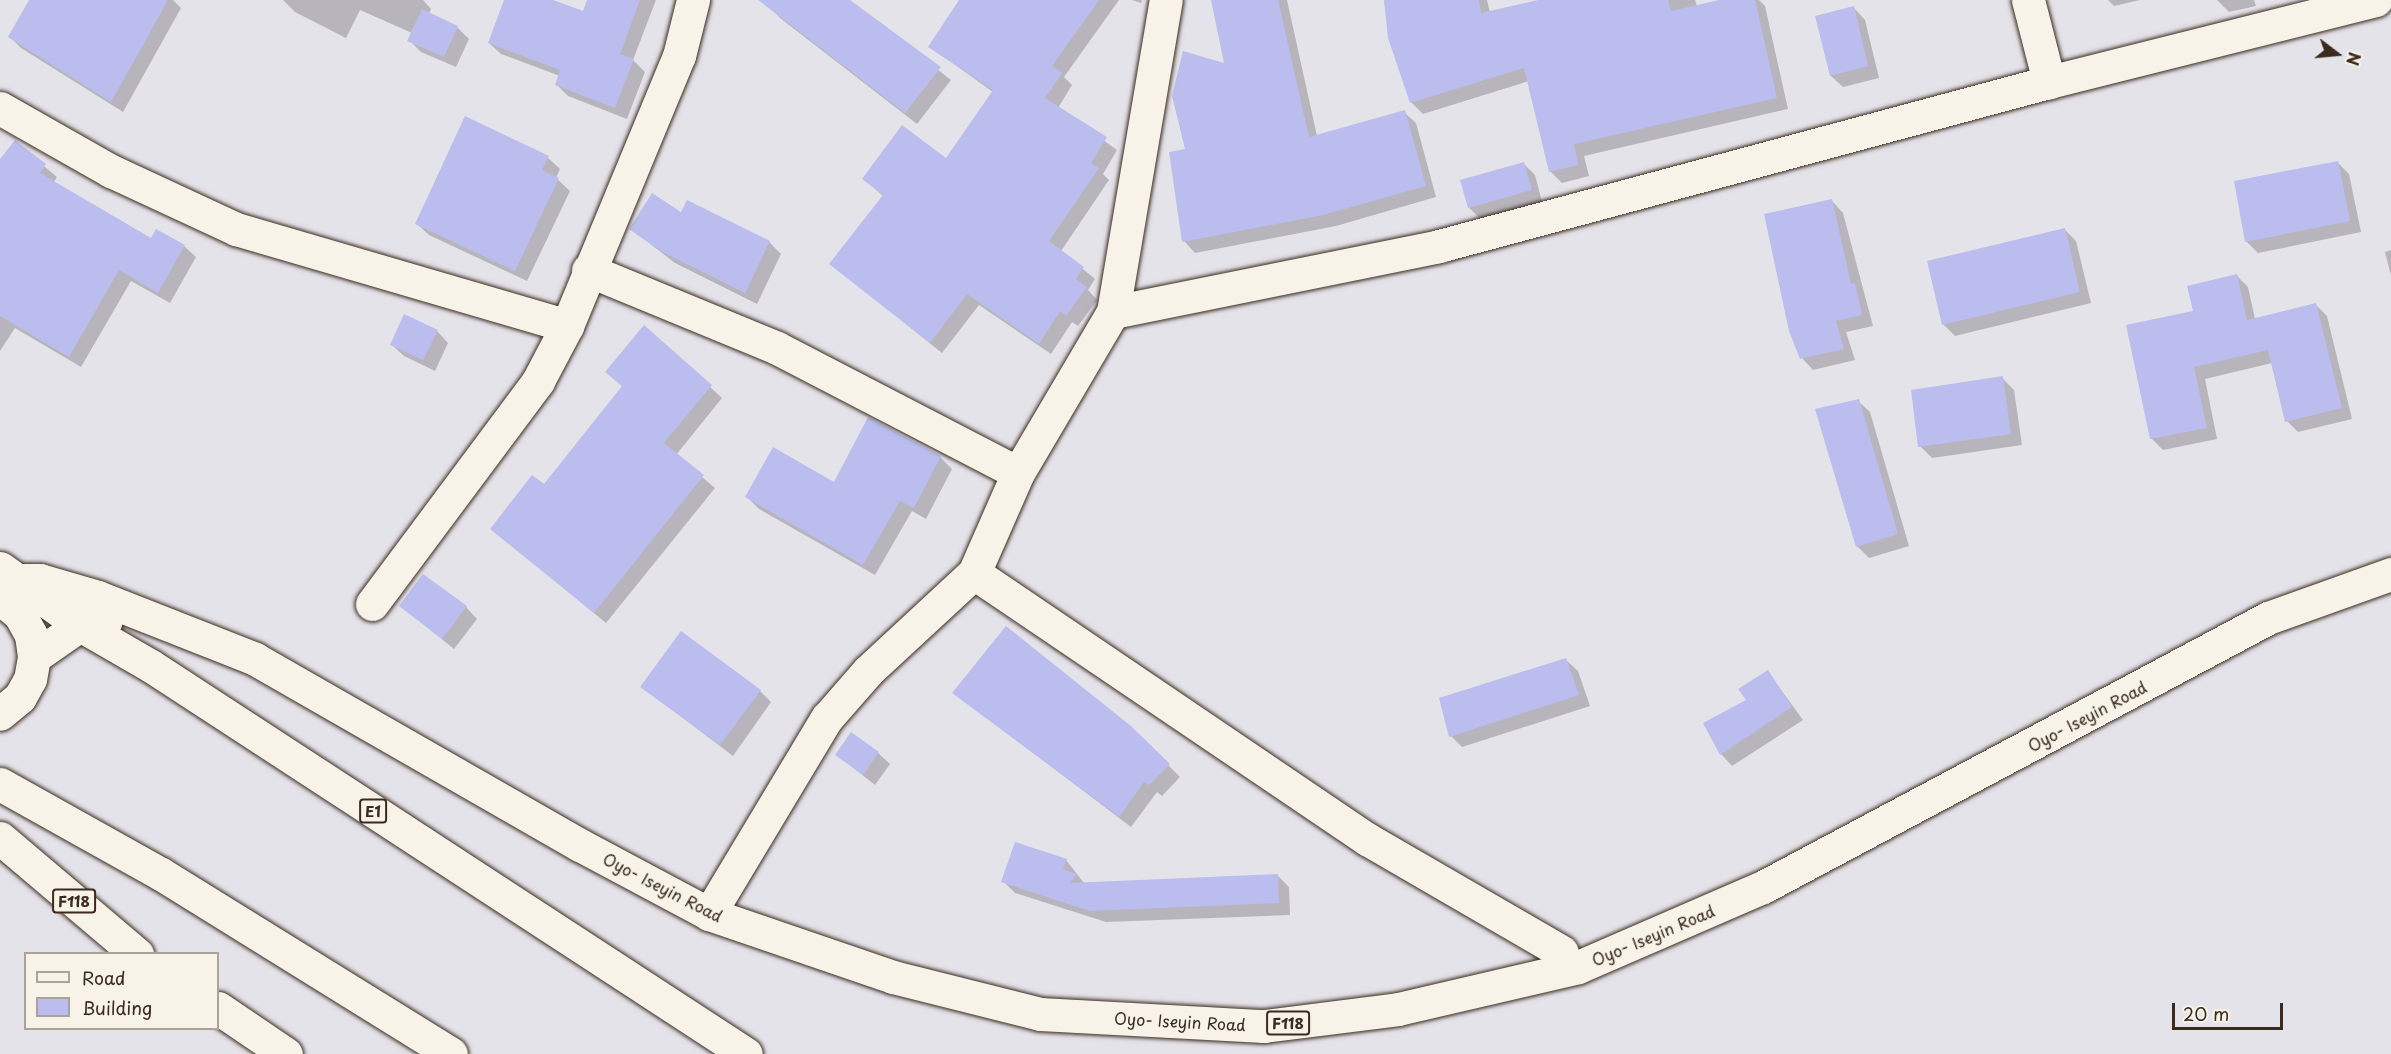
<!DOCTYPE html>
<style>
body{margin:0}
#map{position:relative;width:2391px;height:1054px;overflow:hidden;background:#e5e3ea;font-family:"Playpen Sans",sans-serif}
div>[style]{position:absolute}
.shadow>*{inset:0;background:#0003}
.building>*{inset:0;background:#babdee}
.roads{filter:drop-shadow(0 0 2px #3b2a1e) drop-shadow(0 0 2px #3b2a1e)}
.minor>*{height:33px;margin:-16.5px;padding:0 16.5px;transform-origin:16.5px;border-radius:16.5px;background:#f7f3e8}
.major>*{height:33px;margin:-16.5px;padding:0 16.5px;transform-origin:16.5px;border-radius:16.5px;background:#f7f3e8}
.highway>*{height:33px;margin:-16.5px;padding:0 16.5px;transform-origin:16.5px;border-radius:16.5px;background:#f7f3e8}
span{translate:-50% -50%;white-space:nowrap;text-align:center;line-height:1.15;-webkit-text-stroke:6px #f7f3e8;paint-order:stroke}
.shield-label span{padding:2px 4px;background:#f7f3e8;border:2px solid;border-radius:4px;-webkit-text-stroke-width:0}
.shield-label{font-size:15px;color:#3b2a1e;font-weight:700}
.street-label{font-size:16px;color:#3b2a1e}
.legend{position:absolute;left:24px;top:952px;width:195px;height:78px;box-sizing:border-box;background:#f7f3e8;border:2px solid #aca397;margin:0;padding:8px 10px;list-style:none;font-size:18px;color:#3b2a1e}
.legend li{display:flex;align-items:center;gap:12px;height:30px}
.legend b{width:30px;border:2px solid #aca397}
.north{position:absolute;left:2307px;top:24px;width:60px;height:60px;-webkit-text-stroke:4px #f7f3e8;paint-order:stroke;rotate:106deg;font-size:16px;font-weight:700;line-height:24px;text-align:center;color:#3b2a1e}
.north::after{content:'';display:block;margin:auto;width:21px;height:27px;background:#3b2a1e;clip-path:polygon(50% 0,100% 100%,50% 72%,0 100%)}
.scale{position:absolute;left:2172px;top:1003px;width:111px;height:27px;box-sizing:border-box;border:3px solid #3b2a1e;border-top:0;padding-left:8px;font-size:18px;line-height:21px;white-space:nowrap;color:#3b2a1e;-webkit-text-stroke:4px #f7f3e8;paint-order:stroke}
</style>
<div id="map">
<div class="shadow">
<div style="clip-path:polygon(31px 0,173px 0,181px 8px,123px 112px,21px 48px,10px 37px)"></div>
<div style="clip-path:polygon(283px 0,423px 0,431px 9px,429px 14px,457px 27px,469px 39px,456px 67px,421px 52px,409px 40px,412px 33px,360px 10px,346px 38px,295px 12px)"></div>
<div style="clip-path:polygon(505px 0,549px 0,584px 13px,589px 0,656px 0,633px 60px,645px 72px,627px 119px,568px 96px,556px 84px,560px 76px,501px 54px,489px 43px)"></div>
<div style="clip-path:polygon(774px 0,849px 0,951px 80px,917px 124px,780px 18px,769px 6px)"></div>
<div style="clip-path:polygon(969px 0,1119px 0,1064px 77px,1072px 85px,1058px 108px,1117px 150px,1103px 174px,1109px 180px,1061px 251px,1095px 279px,1088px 290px,1097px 300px,1078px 326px,1072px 322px,1051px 354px,979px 305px,942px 353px,831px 264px,883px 196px,864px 179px,946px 160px,993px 92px,930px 47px)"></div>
<div style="clip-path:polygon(1132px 0,1142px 0,1141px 3px)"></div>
<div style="clip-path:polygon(1212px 0,1287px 0,1317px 136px,1404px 112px,1416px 123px,1436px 197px,1336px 226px,1195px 253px,1184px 241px,1187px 151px,1226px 65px)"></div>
<div style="clip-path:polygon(1384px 0,1487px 0,1490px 13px,1544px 0,1695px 0,1697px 6px,1726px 0,1759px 0,1765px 6px,1788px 109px,1584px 156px,1589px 176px,1562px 183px,1550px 171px,1529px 81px,1423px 114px,1411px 102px,1390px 38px)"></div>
<div style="clip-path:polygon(2108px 0,2140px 0,2114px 6px)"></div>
<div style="clip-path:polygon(2254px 0,2256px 6px,2229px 12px,2217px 0)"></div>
<div style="clip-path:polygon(1854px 8px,1865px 20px,1879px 78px,1843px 87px,1831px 76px,1817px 17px)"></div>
<div style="clip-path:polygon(466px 118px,548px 158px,560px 169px,556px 178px,570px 191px,527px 281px,429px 235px,417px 224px)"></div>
<div style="clip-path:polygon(15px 142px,57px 177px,53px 183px,151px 240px,184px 246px,196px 257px,170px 303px,131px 281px,81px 367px,15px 328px,0 351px,0 162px)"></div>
<div style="clip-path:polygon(2337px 162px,2349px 174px,2361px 232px,2258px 253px,2246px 241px)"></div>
<div style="clip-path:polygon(1523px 163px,1535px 175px,1542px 202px,1481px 219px,1469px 208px)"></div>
<div style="clip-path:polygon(1832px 201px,1843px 213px,1873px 326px,1846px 332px,1855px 360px,1813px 370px,1802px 358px)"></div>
<div style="clip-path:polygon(681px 214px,769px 242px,781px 254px,757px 304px,675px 263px,631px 229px)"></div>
<div style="clip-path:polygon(2064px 229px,2076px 241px,2091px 303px,1955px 336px,1943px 324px)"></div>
<div style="clip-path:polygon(2391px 250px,2391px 276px,2385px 252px)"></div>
<div style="clip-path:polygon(2236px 275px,2248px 287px,2255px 319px,2315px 304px,2327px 316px,2352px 419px,2298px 432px,2287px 421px,2272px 363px,2205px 379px,2217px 439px,2163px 450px,2151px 438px,2195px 312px)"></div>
<div style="clip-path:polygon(645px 327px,722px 398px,676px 455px,715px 488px,606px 623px,492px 529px,544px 486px,623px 387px,607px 372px)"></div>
<div style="clip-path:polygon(437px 331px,448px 343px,435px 371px,404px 356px,392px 345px)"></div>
<div style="clip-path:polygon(2002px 378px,2014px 390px,2022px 445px,1932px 458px,1920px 446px)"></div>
<div style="clip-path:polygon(1858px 401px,1870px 412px,1909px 546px,1869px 558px,1857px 546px)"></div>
<div style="clip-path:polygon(868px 419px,941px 458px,952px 469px,926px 519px,912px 511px,875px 575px,759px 509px,747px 497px,835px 484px)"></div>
<div style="clip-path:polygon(401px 606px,466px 607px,477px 619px,454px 649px)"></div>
<div style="clip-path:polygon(1566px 660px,1578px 671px,1590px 706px,1462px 747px,1451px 736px)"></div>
<div style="clip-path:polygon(1768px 672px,1803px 720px,1732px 766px,1721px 754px)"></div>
<div style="clip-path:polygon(642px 687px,760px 691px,771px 702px,733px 756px)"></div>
<div style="clip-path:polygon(954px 693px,1130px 727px,1180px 777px,1162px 796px,1157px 792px,1131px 827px)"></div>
<div style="clip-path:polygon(878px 753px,890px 764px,875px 785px,837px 755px)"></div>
<div style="clip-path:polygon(1066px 860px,1084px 883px,1277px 875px,1289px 887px,1290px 915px,1106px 922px,1015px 893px,1003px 881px)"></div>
</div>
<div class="building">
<div style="clip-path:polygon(29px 0,168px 0,111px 102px,8px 37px)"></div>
<div style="clip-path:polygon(504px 0,553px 0,583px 11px,587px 0,640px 0,620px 54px,634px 59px,615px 108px,555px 85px,560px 70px,488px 43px)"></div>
<div style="clip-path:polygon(758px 0,850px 0,941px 67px,905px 113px)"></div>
<div style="clip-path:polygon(959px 0,1099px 0,1052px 66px,1062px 73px,1045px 98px,1107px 137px,1091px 163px,1099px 168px,1049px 241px,1084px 267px,1076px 279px,1087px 287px,1066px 316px,1060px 311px,1039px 344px,967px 294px,930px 343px,829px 264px,883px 195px,862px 179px,902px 125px,946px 158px,993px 90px,928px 47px)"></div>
<div style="clip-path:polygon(1211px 0,1278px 0,1309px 137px,1405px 110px,1426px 186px,1323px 215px,1182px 242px,1169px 152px,1185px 149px,1172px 96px,1183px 51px,1224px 63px)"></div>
<div style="clip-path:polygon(1384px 0,1479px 0,1481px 13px,1538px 0,1668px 0,1671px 11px,1719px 0,1755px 0,1777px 98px,1574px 144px,1578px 165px,1549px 172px,1524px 68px,1410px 103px,1388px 38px)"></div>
<div style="clip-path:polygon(1854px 6px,1868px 66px,1830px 76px,1815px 16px)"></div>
<div style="clip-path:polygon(422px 9px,458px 26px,444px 57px,407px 41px)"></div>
<div style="clip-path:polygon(465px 116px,549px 156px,542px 170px,559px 178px,515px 271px,415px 224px)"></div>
<div style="clip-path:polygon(15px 140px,46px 164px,40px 173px,151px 238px,156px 229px,185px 245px,158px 293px,119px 270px,69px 357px,0 316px,0 159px)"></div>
<div style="clip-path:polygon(2338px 161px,2350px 221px,2245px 242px,2234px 181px)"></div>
<div style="clip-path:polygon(1524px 162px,1532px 190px,1468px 208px,1460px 180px)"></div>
<div style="clip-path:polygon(652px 193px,681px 212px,687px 200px,770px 241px,745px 293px,662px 252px,629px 229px)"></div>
<div style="clip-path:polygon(1832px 199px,1851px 284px,1855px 283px,1862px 315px,1836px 321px,1844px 349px,1800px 359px,1789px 331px,1764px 214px)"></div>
<div style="clip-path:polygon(2065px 228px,2080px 292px,1942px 325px,1927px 261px)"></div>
<div style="clip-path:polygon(2237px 274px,2247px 320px,2316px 303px,2342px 408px,2285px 422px,2268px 350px,2194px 367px,2207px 428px,2150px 439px,2126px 325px,2193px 311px,2187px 286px)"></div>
<div style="clip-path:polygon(404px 314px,438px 330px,423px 360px,390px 345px)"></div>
<div style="clip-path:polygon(644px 325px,712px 385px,664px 443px,704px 475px,594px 613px,490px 529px,532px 475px,544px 484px,622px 386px,605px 372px)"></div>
<div style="clip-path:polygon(2003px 376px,2011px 434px,1918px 447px,1911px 390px)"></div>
<div style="clip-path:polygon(1859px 399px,1898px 534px,1856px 547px,1815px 409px)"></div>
<div style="clip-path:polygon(868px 417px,941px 456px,914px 508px,900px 501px,863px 565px,745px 497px,773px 447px,834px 482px)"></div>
<div style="clip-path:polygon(423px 574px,467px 606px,442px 639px,399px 606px)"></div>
<div style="clip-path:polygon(1006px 626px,1131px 726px,1170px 764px,1149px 785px,1144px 782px,1119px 817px,952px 693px)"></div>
<div style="clip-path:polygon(681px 631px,761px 690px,720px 745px,640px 687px)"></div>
<div style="clip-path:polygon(1566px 658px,1579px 695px,1449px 737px,1439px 698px)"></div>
<div style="clip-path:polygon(1768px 670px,1792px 707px,1720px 755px,1703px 723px,1746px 700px,1738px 689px)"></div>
<div style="clip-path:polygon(851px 732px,879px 752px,863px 775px,835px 755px)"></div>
<div style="clip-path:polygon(1015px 842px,1067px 859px,1063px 869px,1077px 874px,1070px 883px,1278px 874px,1279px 903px,1090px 911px,1001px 882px)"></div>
</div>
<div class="roads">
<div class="minor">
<div style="left:2028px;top:0;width:85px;rotate:75.6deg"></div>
<div style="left:0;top:108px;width:128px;rotate:29.6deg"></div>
<div style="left:111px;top:171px;width:138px;rotate:24.9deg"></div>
<div style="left:236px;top:229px;width:345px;rotate:16.3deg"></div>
<div style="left:588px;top:270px;width:204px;rotate:22.4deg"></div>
<div style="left:777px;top:348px;width:271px;rotate:27.4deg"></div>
<div style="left:1113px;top:312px;width:333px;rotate:-11.4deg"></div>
<div style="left:1439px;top:246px;width:632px;rotate:-15.05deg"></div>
<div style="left:2049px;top:82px;width:337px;rotate:-14.1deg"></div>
<div style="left:974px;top:573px;width:475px;rotate:34.1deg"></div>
<div style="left:1367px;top:839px;width:225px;rotate:30.1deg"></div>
<div style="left:372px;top:604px;width:278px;rotate:-53.3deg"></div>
<div style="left:538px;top:381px;width:62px;rotate:-62.2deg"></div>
<div style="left:567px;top:326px;width:292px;rotate:-67.5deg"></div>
<div style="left:679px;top:56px;width:58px;rotate:-76deg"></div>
<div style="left:709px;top:914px;width:229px;rotate:-59deg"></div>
<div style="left:827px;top:718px;width:62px;rotate:-48.9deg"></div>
<div style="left:868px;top:671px;width:144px;rotate:-42.8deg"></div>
<div style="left:974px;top:573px;width:109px;rotate:-66.3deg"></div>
<div style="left:1018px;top:473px;width:187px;rotate:-59.5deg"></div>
<div style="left:1113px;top:312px;width:316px;rotate:-80.4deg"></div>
</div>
<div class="major">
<div style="left:7px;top:580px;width:33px"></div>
<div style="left:40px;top:580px;width:60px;rotate:16.3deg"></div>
<div style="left:98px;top:597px;width:169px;rotate:21.5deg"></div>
<div style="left:255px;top:659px;width:374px;rotate:29.8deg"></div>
<div style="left:580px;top:845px;width:146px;rotate:28.1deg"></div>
<div style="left:709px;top:914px;width:194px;rotate:18.9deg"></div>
<div style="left:893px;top:977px;width:152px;rotate:14.1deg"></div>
<div style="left:1040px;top:1014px;width:224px;rotate:3.1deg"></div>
<div style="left:1264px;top:1026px;width:135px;rotate:-7.2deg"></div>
<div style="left:1398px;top:1009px;width:185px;rotate:-13.1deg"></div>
<div style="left:1578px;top:967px;width:202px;rotate:-23.4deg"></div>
<div style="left:1763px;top:887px;width:572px;rotate:-28.04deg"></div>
<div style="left:2268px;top:618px;width:131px;rotate:-19.7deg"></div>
<div style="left:0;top:598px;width:26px;rotate:40deg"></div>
<div style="left:20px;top:615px;width:23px;rotate:61deg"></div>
<div style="left:31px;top:635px;width:22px;rotate:82deg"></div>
<div style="left:34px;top:657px;width:22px;rotate:100deg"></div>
<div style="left:30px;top:679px;width:21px;rotate:119deg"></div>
<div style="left:20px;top:697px;width:26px;rotate:140deg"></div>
<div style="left:34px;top:657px;width:56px;rotate:-34.8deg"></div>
<div style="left:80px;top:625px;width:26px;rotate:-9deg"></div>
<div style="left:0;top:838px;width:180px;rotate:40.3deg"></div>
<div style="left:218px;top:1008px;width:82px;rotate:34.1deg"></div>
</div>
<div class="highway">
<div style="left:0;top:568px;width:98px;rotate:35.5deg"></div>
<div style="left:80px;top:625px;width:82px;rotate:30deg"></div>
<div style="left:151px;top:666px;width:710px;rotate:33.11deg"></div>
<div style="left:0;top:784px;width:184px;rotate:29.2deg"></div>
<div style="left:161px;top:874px;width:341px;rotate:31.8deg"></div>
</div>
</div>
<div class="shield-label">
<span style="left:373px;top:811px">E1</span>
<span style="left:74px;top:901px">F118</span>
<span style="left:1288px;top:1023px">F118</span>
</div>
<div class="street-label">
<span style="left:2087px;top:716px;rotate:-28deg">Oyo- Iseyin Road</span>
<span style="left:663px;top:887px;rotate:27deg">Oyo- Iseyin Road</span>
<span style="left:1653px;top:935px;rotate:-23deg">Oyo- Iseyin Road</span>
<span style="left:1180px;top:1021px;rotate:3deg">Oyo- Iseyin Road</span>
</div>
<ul class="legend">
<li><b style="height:8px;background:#f7f3e8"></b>Road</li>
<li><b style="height:16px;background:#babdee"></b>Building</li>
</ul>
<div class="north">N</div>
<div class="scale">20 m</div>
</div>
